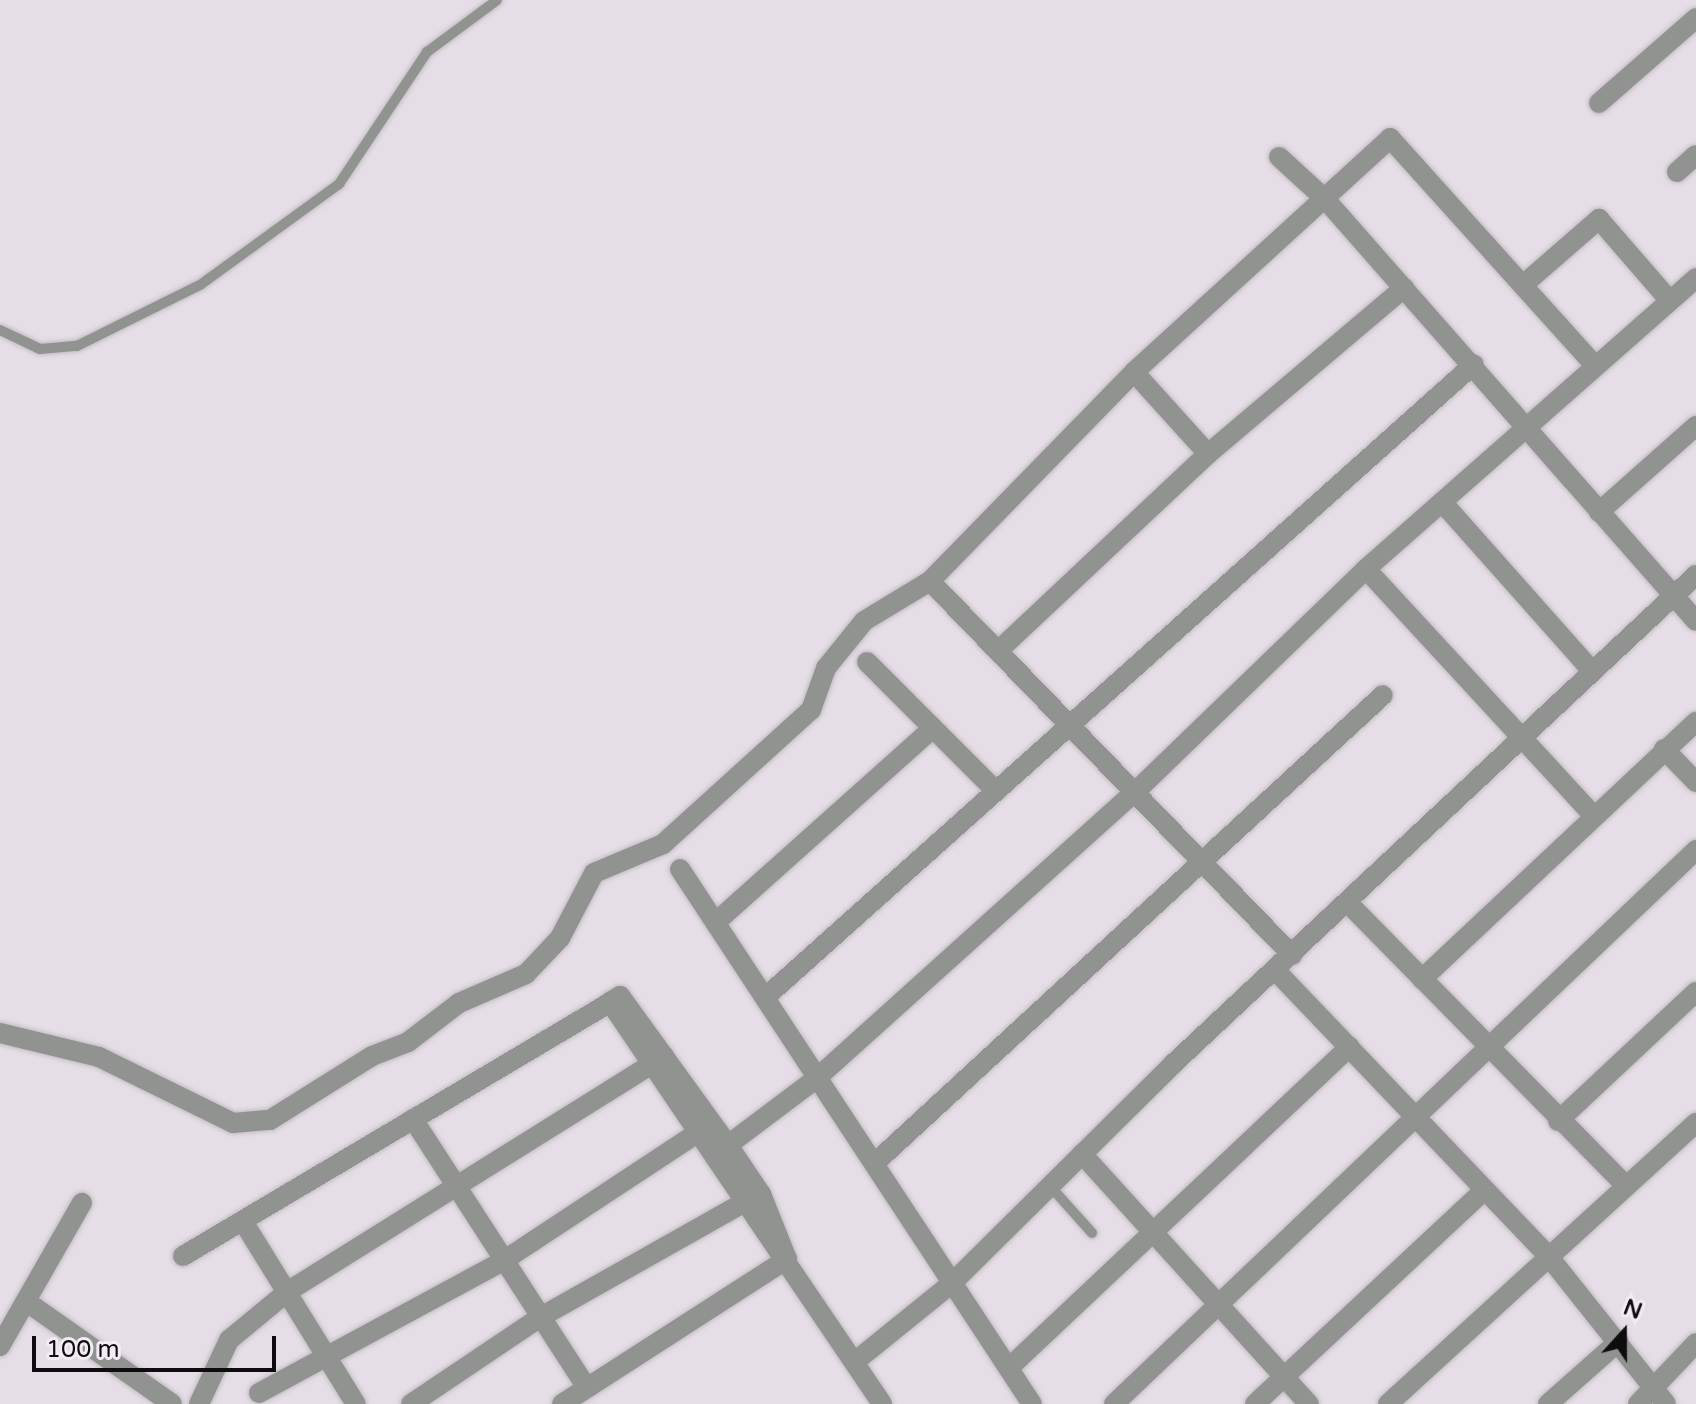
<!DOCTYPE html>
<style>
body{margin:0}
#map{position:relative;width:1696px;height:1404px;overflow:hidden;background:#e6dee7;font-family:"Varela Round",sans-serif}
div>[style]{position:absolute}
.roads{filter:drop-shadow(0 0 2px #c3bcc4) drop-shadow(0 0 2px #c3bcc4)}
.service>*{height:10px;margin:-5px;padding:0 5px;transform-origin:5px;border-radius:5px;background:#90938f}
.minor>*{height:20px;margin:-10px;padding:0 10px;transform-origin:10px;border-radius:10px;background:#90938f}
span{translate:-50% -50%;white-space:nowrap;text-align:center;line-height:1.15;-webkit-text-stroke:6px #f3ecf4;paint-order:stroke}
.north{position:absolute;left:1584px;top:1292px;width:80px;height:80px;-webkit-text-stroke:6px #f3ecf4;paint-order:stroke;rotate:21deg;font-size:22px;font-weight:700;line-height:32px;text-align:center;color:#0e0c0f}
.north::after{content:'';display:block;margin:auto;width:28px;height:36px;background:#0e0c0f;clip-path:polygon(50% 0,100% 100%,50% 72%,0 100%)}
.scale{position:absolute;left:32px;top:1336px;width:244px;height:36px;box-sizing:border-box;border:4px solid #0e0c0f;border-top:0;padding-left:10px;font-size:24px;line-height:28px;white-space:nowrap;color:#0e0c0f;-webkit-text-stroke:6px #f3ecf4;paint-order:stroke}
</style>
<div id="map">
<div class="roads">
<div class="service">
<div style="left:0;top:330px;width:44px;rotate:25.4deg"></div>
<div style="left:40px;top:349px;width:37px;rotate:-5deg"></div>
<div style="left:77px;top:346px;width:137px;rotate:-26.4deg"></div>
<div style="left:200px;top:285px;width:172px;rotate:-36deg"></div>
<div style="left:339px;top:184px;width:159px;rotate:-56.3deg"></div>
<div style="left:427px;top:52px;width:87px;rotate:-36.6deg"></div>
<div style="left:1050px;top:1186px;width:63px;rotate:48.2deg"></div>
</div>
<div class="minor">
<div style="left:1599px;top:103px;width:129px;rotate:-41.2deg"></div>
<div style="left:1279px;top:157px;width:64px;rotate:42.5deg"></div>
<div style="left:1326px;top:200px;width:560px;rotate:48.69deg"></div>
<div style="left:1677px;top:172px;width:25px;rotate:-42deg"></div>
<div style="left:1523px;top:285px;width:101px;rotate:-41deg"></div>
<div style="left:1599px;top:219px;width:108px;rotate:49.1deg"></div>
<div style="left:1134px;top:372px;width:110px;rotate:47.9deg"></div>
<div style="left:1442px;top:502px;width:226px;rotate:48.4deg"></div>
<div style="left:1599px;top:512px;width:130px;rotate:-41.6deg"></div>
<div style="left:1366px;top:569px;width:333px;rotate:47.3deg"></div>
<div style="left:998px;top:651px;width:288px;rotate:-43.2deg"></div>
<div style="left:1208px;top:454px;width:257px;rotate:-40.3deg"></div>
<div style="left:867px;top:662px;width:180px;rotate:45deg"></div>
<div style="left:1664px;top:749px;width:46px;rotate:45.9deg"></div>
<div style="left:680px;top:869px;width:640px;rotate:56.66deg"></div>
<div style="left:1348px;top:903px;width:397px;rotate:45.5deg"></div>
<div style="left:716px;top:922px;width:291px;rotate:-41.8deg"></div>
<div style="left:1292px;top:955px;width:520px;rotate:-134.07deg"></div>
<div style="left:930px;top:581px;width:292px;rotate:-45.7deg"></div>
<div style="left:1134px;top:372px;width:347px;rotate:-42.4deg"></div>
<div style="left:1390px;top:138px;width:307px;rotate:48deg"></div>
<div style="left:1276px;top:971px;width:397px;rotate:46.3deg"></div>
<div style="left:1550px;top:1258px;width:186px;rotate:51.5deg"></div>
<div style="left:1422px;top:979px;width:376px;rotate:-43.2deg"></div>
<div style="left:769px;top:994px;width:945px;rotate:-41.78deg"></div>
<div style="left:0;top:1033px;width:102px;rotate:13.6deg"></div>
<div style="left:99px;top:1057px;width:149px;rotate:26.2deg"></div>
<div style="left:233px;top:1123px;width:37px;rotate:-5deg"></div>
<div style="left:270px;top:1120px;width:120px;rotate:-32.1deg"></div>
<div style="left:372px;top:1056px;width:39px;rotate:-21deg"></div>
<div style="left:408px;top:1042px;width:64px;rotate:-37.4deg"></div>
<div style="left:459px;top:1003px;width:73px;rotate:-23.4deg"></div>
<div style="left:526px;top:974px;width:50px;rotate:-46.6deg"></div>
<div style="left:560px;top:938px;width:73px;rotate:-62.4deg"></div>
<div style="left:594px;top:873px;width:75px;rotate:-22.8deg"></div>
<div style="left:663px;top:844px;width:200px;rotate:-42.2deg"></div>
<div style="left:811px;top:710px;width:45px;rotate:-70.3deg"></div>
<div style="left:826px;top:668px;width:60px;rotate:-51deg"></div>
<div style="left:864px;top:621px;width:77px;rotate:-31.2deg"></div>
<div style="left:413px;top:1119px;width:320px;rotate:57.1deg"></div>
<div style="left:1558px;top:1121px;width:189px;rotate:-43.1deg"></div>
<div style="left:728px;top:1145px;width:111px;rotate:-37deg"></div>
<div style="left:817px;top:1078px;width:426px;rotate:-42deg"></div>
<div style="left:1134px;top:793px;width:322px;rotate:-44deg"></div>
<div style="left:1366px;top:569px;width:440px;rotate:-41.4deg"></div>
<div style="left:1082px;top:1154px;width:338px;rotate:47.8deg"></div>
<div style="left:876px;top:1162px;width:689px;rotate:-42.65deg"></div>
<div style="left:244px;top:1223px;width:213px;rotate:58.3deg"></div>
<div style="left:183px;top:1256px;width:497px;rotate:-30.7deg"></div>
<div style="left:787px;top:1259px;width:70px;rotate:-111.8deg"></div>
<div style="left:761px;top:1194px;width:59px;rotate:-124deg"></div>
<div style="left:728px;top:1145px;width:184px;rotate:-125.9deg"></div>
<div style="left:620px;top:996px;width:12px;rotate:149deg"></div>
<div style="left:610px;top:1002px;width:485px;rotate:55.9deg"></div>
<div style="left:27px;top:1302px;width:177px;rotate:35.1deg"></div>
<div style="left:0;top:1346px;width:165px;rotate:-60.2deg"></div>
<div style="left:857px;top:1360px;width:122px;rotate:-39deg"></div>
<div style="left:952px;top:1283px;width:311px;rotate:-44.7deg"></div>
<div style="left:1173px;top:1064px;width:716px;rotate:-43.08deg"></div>
<div style="left:1012px;top:1365px;width:464px;rotate:-43.3deg"></div>
<div style="left:259px;top:1393px;width:277px;rotate:-28.4deg"></div>
<div style="left:503px;top:1261px;width:247px;rotate:-33.4deg"></div>
<div style="left:199px;top:1404px;width:71px;rotate:-64.9deg"></div>
<div style="left:229px;top:1340px;width:75px;rotate:-39.6deg"></div>
<div style="left:287px;top:1292px;width:445px;rotate:-32deg"></div>
<div style="left:411px;top:1404px;width:154px;rotate:-33.9deg"></div>
<div style="left:539px;top:1318px;width:250px;rotate:-29.4deg"></div>
<div style="left:562px;top:1404px;width:268px;rotate:-32.8deg"></div>
<div style="left:1114px;top:1404px;width:804px;rotate:-43.59deg"></div>
<div style="left:1255px;top:1404px;width:311px;rotate:-43deg"></div>
<div style="left:1388px;top:1404px;width:417px;rotate:-42.4deg"></div>
<div style="left:1548px;top:1404px;width:94px;rotate:-41.5deg"></div>
<div style="left:1638px;top:1404px;width:84px;rotate:-46.4deg"></div>
</div>
</div>
<div class="north">N</div>
<div class="scale">100 m</div>
</div>
